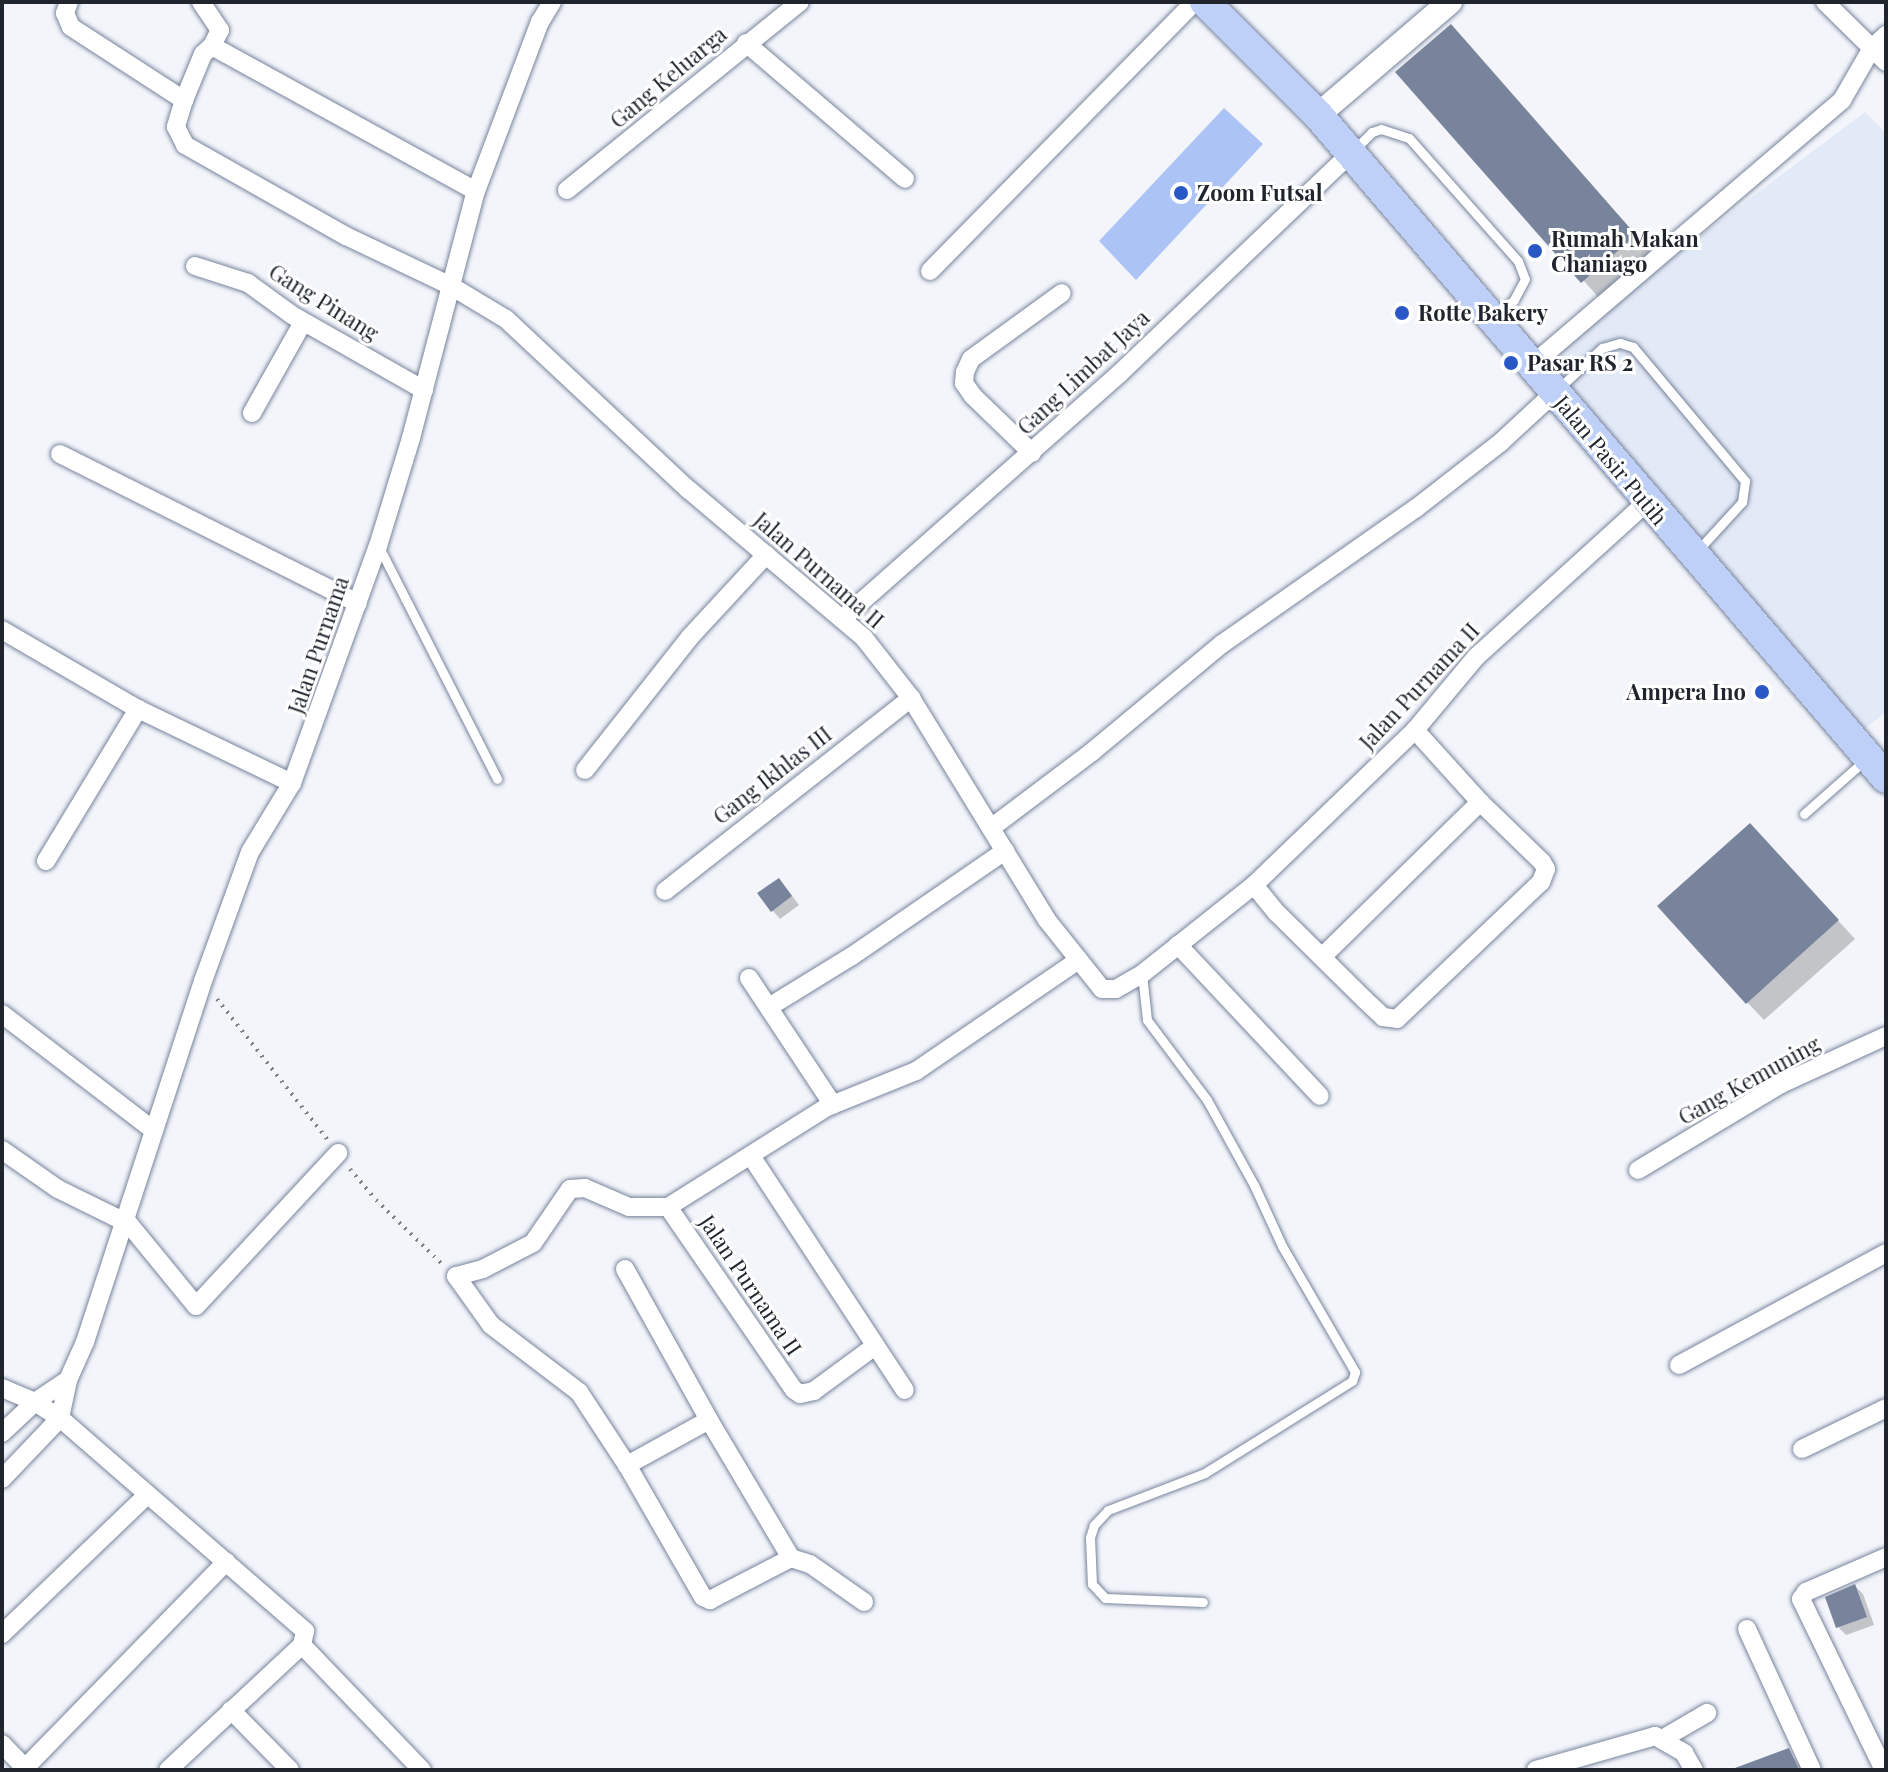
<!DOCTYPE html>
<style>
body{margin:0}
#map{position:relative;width:1888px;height:1772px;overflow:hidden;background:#f3f5fb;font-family:"Playfair Display",serif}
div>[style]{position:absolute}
.built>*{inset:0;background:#e3eaf7}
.green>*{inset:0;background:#acc4f5}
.shadow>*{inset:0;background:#0003}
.building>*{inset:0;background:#78849b}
.path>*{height:4px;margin-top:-2px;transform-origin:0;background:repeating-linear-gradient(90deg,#7e828a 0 2px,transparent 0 8px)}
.roads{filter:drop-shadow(0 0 2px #78849b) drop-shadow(0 0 2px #78849b)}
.service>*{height:9px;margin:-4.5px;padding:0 4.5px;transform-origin:4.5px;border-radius:4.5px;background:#fff}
.minor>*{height:18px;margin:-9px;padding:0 9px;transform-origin:9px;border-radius:9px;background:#fff}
.tertiary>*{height:24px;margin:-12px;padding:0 12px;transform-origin:12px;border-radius:12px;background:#fff}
.trunk>*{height:30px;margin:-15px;padding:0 15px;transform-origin:15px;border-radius:15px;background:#bed0f8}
.dots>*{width:22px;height:22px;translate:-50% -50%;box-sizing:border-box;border:4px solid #fff;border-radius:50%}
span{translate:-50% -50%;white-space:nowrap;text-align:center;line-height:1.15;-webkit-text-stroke:6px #fff;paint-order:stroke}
.street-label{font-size:22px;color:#1f242d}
.poi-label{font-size:22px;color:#1f242d;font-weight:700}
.left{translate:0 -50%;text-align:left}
.right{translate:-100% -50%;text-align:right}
.frame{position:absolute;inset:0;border:4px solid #1f242d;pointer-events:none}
</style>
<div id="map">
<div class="built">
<div style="clip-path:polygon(1865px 112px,1886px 133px,1886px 712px,1858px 734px,1541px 355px)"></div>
</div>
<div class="green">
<div style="clip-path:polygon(1224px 108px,1263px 144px,1136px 280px,1099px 241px)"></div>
</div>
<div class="shadow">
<div style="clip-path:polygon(1468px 44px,1652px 254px,1600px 299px,1398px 72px)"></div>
<div style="clip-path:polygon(1767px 843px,1855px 939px,1764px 1020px,1747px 1002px)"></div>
<div style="clip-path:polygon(787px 889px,799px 905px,780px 919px,772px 910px)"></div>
<div style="clip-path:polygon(1855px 1586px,1863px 1594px,1874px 1625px,1846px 1635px,1838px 1627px)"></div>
<div style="clip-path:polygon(1788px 1751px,1804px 1770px,1758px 1770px)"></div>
</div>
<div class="building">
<div style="clip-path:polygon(1451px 24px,1636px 235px,1581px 283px,1395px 72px)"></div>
<div style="clip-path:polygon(1750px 823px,1839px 920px,1746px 1004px,1657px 906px)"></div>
<div style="clip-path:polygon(779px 878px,792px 896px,771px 912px,757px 893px)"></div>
<div style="clip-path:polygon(1855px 1584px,1867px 1617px,1836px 1628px,1825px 1597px)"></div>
<div style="clip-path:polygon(1789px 1748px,1799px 1770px,1736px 1770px,1735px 1768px)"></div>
</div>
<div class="path">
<div style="left:217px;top:999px;width:179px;rotate:51.8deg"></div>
<div style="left:350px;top:1169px;width:40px;rotate:50deg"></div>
<div style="left:376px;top:1200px;width:91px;rotate:44.1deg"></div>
</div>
<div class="roads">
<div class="service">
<div style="left:1355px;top:149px;width:24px;rotate:-45deg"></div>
<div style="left:1372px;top:132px;width:9px;rotate:-18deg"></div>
<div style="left:1381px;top:129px;width:29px;rotate:18deg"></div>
<div style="left:1409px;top:138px;width:164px;rotate:48.5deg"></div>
<div style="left:1518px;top:261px;width:19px;rotate:69deg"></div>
<div style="left:1525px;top:279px;width:24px;rotate:118deg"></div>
<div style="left:1514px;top:300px;width:23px;rotate:137deg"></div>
<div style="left:1559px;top:388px;width:59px;rotate:-42.9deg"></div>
<div style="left:1602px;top:348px;width:19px;rotate:-16deg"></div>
<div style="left:1620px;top:343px;width:14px;rotate:17deg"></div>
<div style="left:1633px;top:347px;width:175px;rotate:50.1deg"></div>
<div style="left:1745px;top:481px;width:21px;rotate:98deg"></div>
<div style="left:1742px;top:502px;width:65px;rotate:132.5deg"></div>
<div style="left:380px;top:549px;width:258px;rotate:63deg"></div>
<div style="left:1804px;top:814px;width:81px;rotate:-41.5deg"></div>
<div style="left:1142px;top:974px;width:46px;rotate:83.8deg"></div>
<div style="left:1147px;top:1020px;width:100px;rotate:53.1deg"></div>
<div style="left:1207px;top:1100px;width:97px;rotate:61.1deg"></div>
<div style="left:1254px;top:1185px;width:67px;rotate:65.3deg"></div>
<div style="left:1282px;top:1246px;width:146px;rotate:59.9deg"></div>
<div style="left:1355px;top:1372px;width:9px;rotate:108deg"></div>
<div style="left:1352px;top:1381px;width:173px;rotate:148deg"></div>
<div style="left:1205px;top:1473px;width:104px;rotate:159.1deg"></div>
<div style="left:1108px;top:1510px;width:21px;rotate:133deg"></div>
<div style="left:1094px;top:1525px;width:13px;rotate:108deg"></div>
<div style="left:1090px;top:1537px;width:47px;rotate:87.6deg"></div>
<div style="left:1092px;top:1584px;width:19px;rotate:47deg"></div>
<div style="left:1105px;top:1598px;width:98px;rotate:2.3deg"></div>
</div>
<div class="minor">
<div style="left:69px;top:2px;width:12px;rotate:110deg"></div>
<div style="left:65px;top:13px;width:15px;rotate:67deg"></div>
<div style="left:71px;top:27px;width:135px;rotate:32.9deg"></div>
<div style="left:201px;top:2px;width:34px;rotate:56deg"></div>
<div style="left:220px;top:30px;width:18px;rotate:117deg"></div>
<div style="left:212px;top:46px;width:12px;rotate:138deg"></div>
<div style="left:203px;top:54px;width:50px;rotate:112.4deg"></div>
<div style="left:184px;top:100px;width:28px;rotate:107deg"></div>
<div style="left:176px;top:127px;width:20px;rotate:63deg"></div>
<div style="left:185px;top:145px;width:185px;rotate:29.5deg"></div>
<div style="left:346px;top:236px;width:116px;rotate:25.5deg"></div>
<div style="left:451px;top:286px;width:64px;rotate:31deg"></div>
<div style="left:506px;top:319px;width:250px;rotate:43.1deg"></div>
<div style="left:689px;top:490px;width:229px;rotate:40.2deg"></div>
<div style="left:864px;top:638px;width:76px;rotate:51.9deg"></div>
<div style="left:911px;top:698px;width:260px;rotate:58.5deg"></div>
<div style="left:1047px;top:920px;width:88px;rotate:51.4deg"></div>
<div style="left:1102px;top:989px;width:14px"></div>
<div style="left:1116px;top:989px;width:30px;rotate:-30deg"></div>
<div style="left:1142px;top:974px;width:143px;rotate:-38.5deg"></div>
<div style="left:1254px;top:885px;width:223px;rotate:-43.9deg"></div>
<div style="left:1415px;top:730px;width:95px;rotate:-50.1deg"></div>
<div style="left:1476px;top:657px;width:231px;rotate:-42.2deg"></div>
<div style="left:1825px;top:2px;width:86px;rotate:44.5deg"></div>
<div style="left:746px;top:43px;width:209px;rotate:40.5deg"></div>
<div style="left:212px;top:46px;width:301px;rotate:28.8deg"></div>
<div style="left:567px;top:190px;width:299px;rotate:-38.9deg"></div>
<div style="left:195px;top:266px;width:56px;rotate:17.8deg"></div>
<div style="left:248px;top:283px;width:54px;rotate:36deg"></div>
<div style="left:292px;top:315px;width:152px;rotate:29.6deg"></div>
<div style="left:930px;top:271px;width:377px;rotate:-45.5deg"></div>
<div style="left:1532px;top:365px;width:408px;rotate:-40.5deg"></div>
<div style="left:1842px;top:100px;width:60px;rotate:-60deg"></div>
<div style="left:1872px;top:48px;width:19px;rotate:-43deg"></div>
<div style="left:252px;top:413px;width:104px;rotate:-60.7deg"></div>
<div style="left:1032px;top:453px;width:82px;rotate:-136deg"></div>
<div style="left:973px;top:396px;width:16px;rotate:-125deg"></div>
<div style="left:964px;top:383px;width:11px;rotate:-85deg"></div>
<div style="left:965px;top:372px;width:14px;rotate:-65deg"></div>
<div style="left:971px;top:359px;width:112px;rotate:-36deg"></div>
<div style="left:60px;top:454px;width:333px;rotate:26.6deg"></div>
<div style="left:842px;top:619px;width:371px;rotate:-41.5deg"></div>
<div style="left:1120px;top:373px;width:318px;rotate:-43.6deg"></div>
<div style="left:2px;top:630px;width:157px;rotate:30.2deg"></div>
<div style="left:138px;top:709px;width:171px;rotate:25.7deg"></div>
<div style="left:585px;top:770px;width:169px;rotate:-51.7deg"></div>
<div style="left:690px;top:637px;width:112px;rotate:-47.2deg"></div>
<div style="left:991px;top:828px;width:128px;rotate:-37deg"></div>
<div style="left:1093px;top:751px;width:168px;rotate:-39.7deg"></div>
<div style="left:1222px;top:644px;width:236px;rotate:-35deg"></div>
<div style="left:1415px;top:509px;width:109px;rotate:-37.9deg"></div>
<div style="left:1501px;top:442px;width:72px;rotate:-42.8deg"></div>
<div style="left:46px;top:861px;width:178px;rotate:-58.8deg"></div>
<div style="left:1254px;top:885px;width:36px;rotate:51deg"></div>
<div style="left:1277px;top:913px;width:124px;rotate:44.7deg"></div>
<div style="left:1365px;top:1000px;width:25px;rotate:43deg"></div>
<div style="left:1383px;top:1017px;width:14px;rotate:8deg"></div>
<div style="left:1397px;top:1019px;width:199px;rotate:-43.6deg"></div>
<div style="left:1541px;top:882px;width:14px;rotate:-69deg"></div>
<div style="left:1546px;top:869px;width:8px;rotate:-120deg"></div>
<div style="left:1542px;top:862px;width:86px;rotate:-135.9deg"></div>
<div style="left:1480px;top:802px;width:97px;rotate:-132.1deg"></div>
<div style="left:665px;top:891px;width:313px;rotate:-38.1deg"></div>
<div style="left:1178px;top:945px;width:207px;rotate:46.8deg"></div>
<div style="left:1323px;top:956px;width:220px;rotate:-44.4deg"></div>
<div style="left:749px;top:978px;width:152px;rotate:56.5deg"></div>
<div style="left:769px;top:1007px;width:97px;rotate:-31.6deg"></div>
<div style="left:852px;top:956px;width:186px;rotate:-34.5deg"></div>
<div style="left:2px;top:1014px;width:190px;rotate:37.5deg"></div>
<div style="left:2px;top:1150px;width:68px;rotate:34.9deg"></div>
<div style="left:58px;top:1189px;width:79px;rotate:26.2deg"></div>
<div style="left:129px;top:1224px;width:106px;rotate:50.7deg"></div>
<div style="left:196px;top:1306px;width:209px;rotate:-47.1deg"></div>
<div style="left:751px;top:1156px;width:280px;rotate:56.7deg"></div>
<div style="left:1638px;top:1170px;width:167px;rotate:-31deg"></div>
<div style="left:1781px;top:1084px;width:115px;rotate:-24.6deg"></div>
<div style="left:668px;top:1207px;width:39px;rotate:180deg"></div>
<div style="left:629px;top:1207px;width:48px;rotate:-156.6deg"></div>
<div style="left:585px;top:1188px;width:15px;rotate:176deg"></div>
<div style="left:570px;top:1189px;width:65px;rotate:124.4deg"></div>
<div style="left:533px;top:1243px;width:56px;rotate:152.5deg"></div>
<div style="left:483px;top:1269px;width:28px;rotate:165deg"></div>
<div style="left:456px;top:1276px;width:60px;rotate:54.5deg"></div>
<div style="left:491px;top:1325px;width:111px;rotate:37.3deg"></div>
<div style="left:579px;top:1392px;width:87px;rotate:56.7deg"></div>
<div style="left:627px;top:1465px;width:152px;rotate:60.1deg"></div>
<div style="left:703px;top:1597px;width:8px;rotate:23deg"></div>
<div style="left:710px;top:1600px;width:91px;rotate:-27.4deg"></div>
<div style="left:791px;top:1558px;width:20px;rotate:18deg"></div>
<div style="left:810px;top:1564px;width:66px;rotate:35.1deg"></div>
<div style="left:625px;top:1269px;width:173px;rotate:60.9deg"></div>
<div style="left:709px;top:1420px;width:94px;rotate:151.2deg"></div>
<div style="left:875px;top:1346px;width:76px;rotate:143.6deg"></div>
<div style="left:814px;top:1391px;width:14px;rotate:168deg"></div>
<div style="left:800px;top:1394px;width:7px;rotate:-146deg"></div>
<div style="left:794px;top:1390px;width:222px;rotate:-124.5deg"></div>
<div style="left:668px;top:1207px;width:188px;rotate:-32.2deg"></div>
<div style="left:827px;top:1107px;width:96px;rotate:-22deg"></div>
<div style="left:916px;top:1071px;width:197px;rotate:-34.3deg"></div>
<div style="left:1679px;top:1365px;width:235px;rotate:-28.4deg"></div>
<div style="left:2px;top:1388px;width:36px;rotate:23deg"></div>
<div style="left:35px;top:1402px;width:30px;rotate:33deg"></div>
<div style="left:60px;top:1418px;width:325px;rotate:41deg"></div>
<div style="left:305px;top:1631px;width:14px;rotate:102deg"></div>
<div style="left:302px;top:1645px;width:183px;rotate:137deg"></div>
<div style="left:709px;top:1420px;width:161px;rotate:59.3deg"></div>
<div style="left:2px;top:1433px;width:45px;rotate:-43.2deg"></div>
<div style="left:35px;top:1402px;width:40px;rotate:-34deg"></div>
<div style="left:1802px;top:1449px;width:93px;rotate:-26deg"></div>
<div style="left:2px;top:1479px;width:84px;rotate:-46.4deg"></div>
<div style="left:60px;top:1418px;width:39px;rotate:-78deg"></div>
<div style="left:68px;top:1380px;width:42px;rotate:-65.9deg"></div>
<div style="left:85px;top:1342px;width:380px;rotate:-71.9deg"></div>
<div style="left:203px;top:981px;width:137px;rotate:-70deg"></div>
<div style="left:250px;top:852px;width:81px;rotate:-58.7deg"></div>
<div style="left:292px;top:783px;width:252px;rotate:-70.1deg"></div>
<div style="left:378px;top:546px;width:113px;rotate:-73deg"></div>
<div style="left:411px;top:438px;width:255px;rotate:-75.3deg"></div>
<div style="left:476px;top:191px;width:181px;rotate:-69.3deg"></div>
<div style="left:540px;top:22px;width:23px;rotate:-59deg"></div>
<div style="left:1747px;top:1629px;width:155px;rotate:65.3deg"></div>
<div style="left:2px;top:1634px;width:201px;rotate:-43.8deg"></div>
<div style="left:302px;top:1645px;width:173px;rotate:46.2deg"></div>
<div style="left:231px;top:1710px;width:84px;rotate:45.5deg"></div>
<div style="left:1664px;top:1738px;width:50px;rotate:-30.2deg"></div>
<div style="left:2px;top:1744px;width:33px;rotate:46deg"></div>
<div style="left:23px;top:1770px;width:291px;rotate:-45.7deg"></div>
<div style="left:1536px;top:1770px;width:124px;rotate:-15.9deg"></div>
<div style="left:1655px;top:1736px;width:34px;rotate:30deg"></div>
<div style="left:1684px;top:1753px;width:20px;rotate:60deg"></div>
<div style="left:1884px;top:1770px;width:190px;rotate:-115.9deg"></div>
<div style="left:1801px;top:1599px;width:9px;rotate:-54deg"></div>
<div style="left:1806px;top:1592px;width:87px;rotate:-23.6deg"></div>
</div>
<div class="tertiary">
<div style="left:1318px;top:115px;width:174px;rotate:-40.6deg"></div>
</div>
<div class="trunk">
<div style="left:1205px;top:2px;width:160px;rotate:45deg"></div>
<div style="left:1318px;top:115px;width:873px;rotate:49.41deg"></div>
</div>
</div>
<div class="dots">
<div style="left:1181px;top:193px;background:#2957c6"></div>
<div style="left:1535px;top:251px;background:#2957c6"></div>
<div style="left:1402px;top:313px;background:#2957c6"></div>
<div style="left:1511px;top:363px;background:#2957c6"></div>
<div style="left:1762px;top:692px;background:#2957c6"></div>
</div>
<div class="street-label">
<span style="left:668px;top:77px;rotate:-40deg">Gang Keluarga</span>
<span style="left:324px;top:302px;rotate:32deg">Gang Pinang</span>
<span style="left:1083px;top:372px;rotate:-43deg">Gang Limbat Jaya</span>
<span style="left:1611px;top:460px;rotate:50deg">Jalan Pasir Putih</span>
<span style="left:819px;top:570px;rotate:41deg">Jalan Purnama II</span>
<span style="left:318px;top:645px;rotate:-71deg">Jalan Purnama</span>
<span style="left:1419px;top:686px;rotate:-47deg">Jalan Purnama II</span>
<span style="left:772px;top:775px;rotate:-38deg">Gang Ikhlas III</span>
<span style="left:1749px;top:1080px;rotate:-29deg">Gang Kemuning</span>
<span style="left:751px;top:1285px;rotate:56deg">Jalan Purnama II</span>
</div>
<div class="poi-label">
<span class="left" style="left:1197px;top:193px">Zoom Futsal</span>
<span class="left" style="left:1551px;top:251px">Rumah Makan<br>Chaniago</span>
<span class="left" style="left:1418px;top:313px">Rotte Bakery</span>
<span class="left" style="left:1527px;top:363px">Pasar RS 2</span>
<span class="right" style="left:1746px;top:692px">Ampera Ino</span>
</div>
<div class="frame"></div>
</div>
